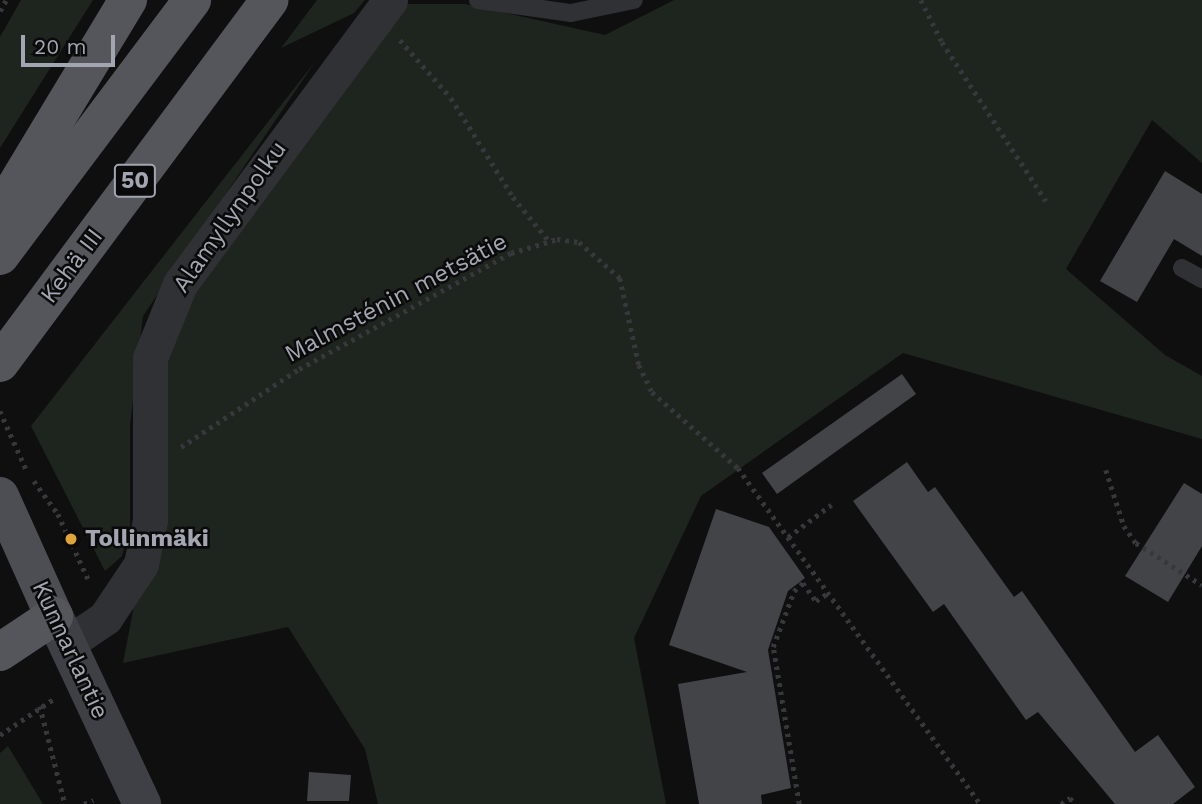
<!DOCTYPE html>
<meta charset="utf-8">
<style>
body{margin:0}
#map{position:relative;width:1202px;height:804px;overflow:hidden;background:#0f0f10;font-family:"Work Sans",sans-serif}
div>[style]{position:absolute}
.green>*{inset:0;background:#1e241e}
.building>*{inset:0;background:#434448}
.path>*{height:4.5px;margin-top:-2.25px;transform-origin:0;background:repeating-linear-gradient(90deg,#37383c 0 3.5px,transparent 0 8.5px)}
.service>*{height:18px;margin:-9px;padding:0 9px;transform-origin:9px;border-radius:9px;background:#303135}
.minor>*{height:35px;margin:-17.5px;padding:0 17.5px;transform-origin:17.5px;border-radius:17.5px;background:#303135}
.secondary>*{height:38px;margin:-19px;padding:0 19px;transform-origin:19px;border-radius:19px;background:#3f4045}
.primary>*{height:38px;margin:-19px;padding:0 19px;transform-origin:19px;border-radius:19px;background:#4d4e54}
.trunk>*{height:38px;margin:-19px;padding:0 19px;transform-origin:19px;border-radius:19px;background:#55565c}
.dots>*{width:19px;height:19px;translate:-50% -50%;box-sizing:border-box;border:4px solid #0a0a0b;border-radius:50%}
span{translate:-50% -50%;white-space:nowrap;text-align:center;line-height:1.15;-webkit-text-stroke:5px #0a0a0b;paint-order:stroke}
.shield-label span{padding:2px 5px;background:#0a0a0b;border:2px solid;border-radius:5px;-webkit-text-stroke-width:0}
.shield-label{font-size:23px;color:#a1a6b0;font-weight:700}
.street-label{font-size:24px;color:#a1a6b0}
.poi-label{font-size:24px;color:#a1a6b0;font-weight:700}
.left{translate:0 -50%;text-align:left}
.scale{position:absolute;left:21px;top:35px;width:94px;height:32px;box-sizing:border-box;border:4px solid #a1a6b0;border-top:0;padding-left:9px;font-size:21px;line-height:24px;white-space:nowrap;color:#a1a6b0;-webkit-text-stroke:5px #0a0a0b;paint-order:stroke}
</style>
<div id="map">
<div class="green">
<div style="clip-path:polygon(21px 0,93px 0,0 148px,0 37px)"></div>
<div style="clip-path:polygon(317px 0,365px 0,354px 13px,281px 48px)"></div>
<div style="clip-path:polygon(674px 0,1202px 0,1202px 163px,1152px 120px,1066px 269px,1165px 355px,1202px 376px,1202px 439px,903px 353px,701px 496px,634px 638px,666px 804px,378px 804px,365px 749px,288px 627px,123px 663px,136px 595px,157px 383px,190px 294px,404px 4px,465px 4px,605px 35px)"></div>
<div style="clip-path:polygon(317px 59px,143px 316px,130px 425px,130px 525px,122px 556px,105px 571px,31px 426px)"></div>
<div style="clip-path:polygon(8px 746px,43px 804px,0 804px,0 753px)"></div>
</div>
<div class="building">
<div style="clip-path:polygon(1165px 171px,1202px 194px,1202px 256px,1174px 239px,1137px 302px,1100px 281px)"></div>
<div style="clip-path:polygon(902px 374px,916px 394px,777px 494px,762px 473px)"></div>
<div style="clip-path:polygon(907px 462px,928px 492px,935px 487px,1014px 597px,1022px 591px,1135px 752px,1158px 735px,1195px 787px,1173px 804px,1115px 804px,1038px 712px,1026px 720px,944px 604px,933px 612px,853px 501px)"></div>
<div style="clip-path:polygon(1184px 483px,1202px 494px,1202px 546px,1168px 602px,1125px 576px)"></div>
<div style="clip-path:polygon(716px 509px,769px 527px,805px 578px,788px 591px,768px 650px,791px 788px,761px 795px,762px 804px,699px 804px,678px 684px,747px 672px,669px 645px)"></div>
<div style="clip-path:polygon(309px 772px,351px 775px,349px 801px,307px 801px)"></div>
</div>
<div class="path">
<div style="left:921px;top:0;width:47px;rotate:63.4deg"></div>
<div style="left:942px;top:42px;width:190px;rotate:56.8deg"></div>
<div style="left:0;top:11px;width:13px;rotate:-61deg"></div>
<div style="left:400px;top:40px;width:77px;rotate:48.7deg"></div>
<div style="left:451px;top:98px;width:117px;rotate:57.9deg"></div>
<div style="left:513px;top:197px;width:57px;rotate:50.7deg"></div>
<div style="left:0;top:411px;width:66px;rotate:65.8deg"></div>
<div style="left:181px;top:447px;width:141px;rotate:-33.5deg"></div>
<div style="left:299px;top:369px;width:242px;rotate:-28.7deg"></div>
<div style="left:511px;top:253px;width:48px;rotate:-16.9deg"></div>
<div style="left:557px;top:239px;width:22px;rotate:8deg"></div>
<div style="left:579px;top:242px;width:55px;rotate:41.3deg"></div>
<div style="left:620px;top:278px;width:89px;rotate:77.7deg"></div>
<div style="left:639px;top:365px;width:30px;rotate:64deg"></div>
<div style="left:652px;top:392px;width:115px;rotate:41.5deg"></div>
<div style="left:738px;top:468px;width:414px;rotate:54.2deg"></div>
<div style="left:1106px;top:470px;width:59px;rotate:72.2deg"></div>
<div style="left:1124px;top:526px;width:21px;rotate:55deg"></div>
<div style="left:1136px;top:543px;width:78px;rotate:32.5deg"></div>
<div style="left:34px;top:481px;width:41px;rotate:54deg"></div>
<div style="left:58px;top:514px;width:76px;rotate:65.1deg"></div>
<div style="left:788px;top:537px;width:54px;rotate:-36.7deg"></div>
<div style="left:40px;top:706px;width:101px;rotate:75.7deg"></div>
<div style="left:0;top:735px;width:66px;rotate:-33.9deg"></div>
<div style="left:84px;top:804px;width:10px;rotate:-24deg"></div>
<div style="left:799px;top:804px;width:159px;rotate:-99.4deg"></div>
<div style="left:773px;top:647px;width:60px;rotate:-69.4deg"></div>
<div style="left:794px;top:591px;width:12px;rotate:-42deg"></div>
<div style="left:803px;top:583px;width:22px;rotate:54deg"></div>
<div style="left:816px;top:601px;width:14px;rotate:-34deg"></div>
<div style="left:1061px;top:804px;width:11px;rotate:-34deg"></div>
<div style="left:1070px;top:798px;width:8px;rotate:50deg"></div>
</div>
<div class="service">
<div style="left:478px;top:0;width:94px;rotate:8deg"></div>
<div style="left:571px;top:13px;width:64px;rotate:-11.7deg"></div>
<div style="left:1182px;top:268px;width:23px;rotate:29deg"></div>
</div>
<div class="minor">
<div style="left:68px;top:643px;width:45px;rotate:-34deg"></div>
<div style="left:105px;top:618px;width:65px;rotate:-56.3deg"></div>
<div style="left:141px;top:564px;width:45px;rotate:-78.4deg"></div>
<div style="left:150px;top:520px;width:162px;rotate:-90deg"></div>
<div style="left:150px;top:358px;width:80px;rotate:-67.9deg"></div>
<div style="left:180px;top:284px;width:353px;rotate:-53.5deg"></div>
</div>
<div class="secondary">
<div style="left:54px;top:616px;width:208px;rotate:64.9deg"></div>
</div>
<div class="primary">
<div style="left:0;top:496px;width:132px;rotate:65.8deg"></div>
</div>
<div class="trunk">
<div style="left:0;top:212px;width:248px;rotate:-58.9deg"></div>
<div style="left:0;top:256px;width:320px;rotate:-53.1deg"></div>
<div style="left:0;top:363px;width:452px;rotate:-53.4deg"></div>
<div style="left:0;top:652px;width:65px;rotate:-33.7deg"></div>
</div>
<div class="dots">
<div style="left:71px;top:539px;background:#dfa338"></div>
</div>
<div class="shield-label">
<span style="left:135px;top:181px">50</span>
</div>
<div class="street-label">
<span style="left:230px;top:217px;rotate:-55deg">Alamyllynpolku</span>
<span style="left:72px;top:266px;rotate:-53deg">Kehä III</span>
<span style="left:396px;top:298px;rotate:-28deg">Malmsténin metsätie</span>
<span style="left:70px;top:650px;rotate:65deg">Kunnarlantie</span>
</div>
<div class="poi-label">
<span class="left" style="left:85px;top:539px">Tollinmäki</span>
</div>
<div class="scale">20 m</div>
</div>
